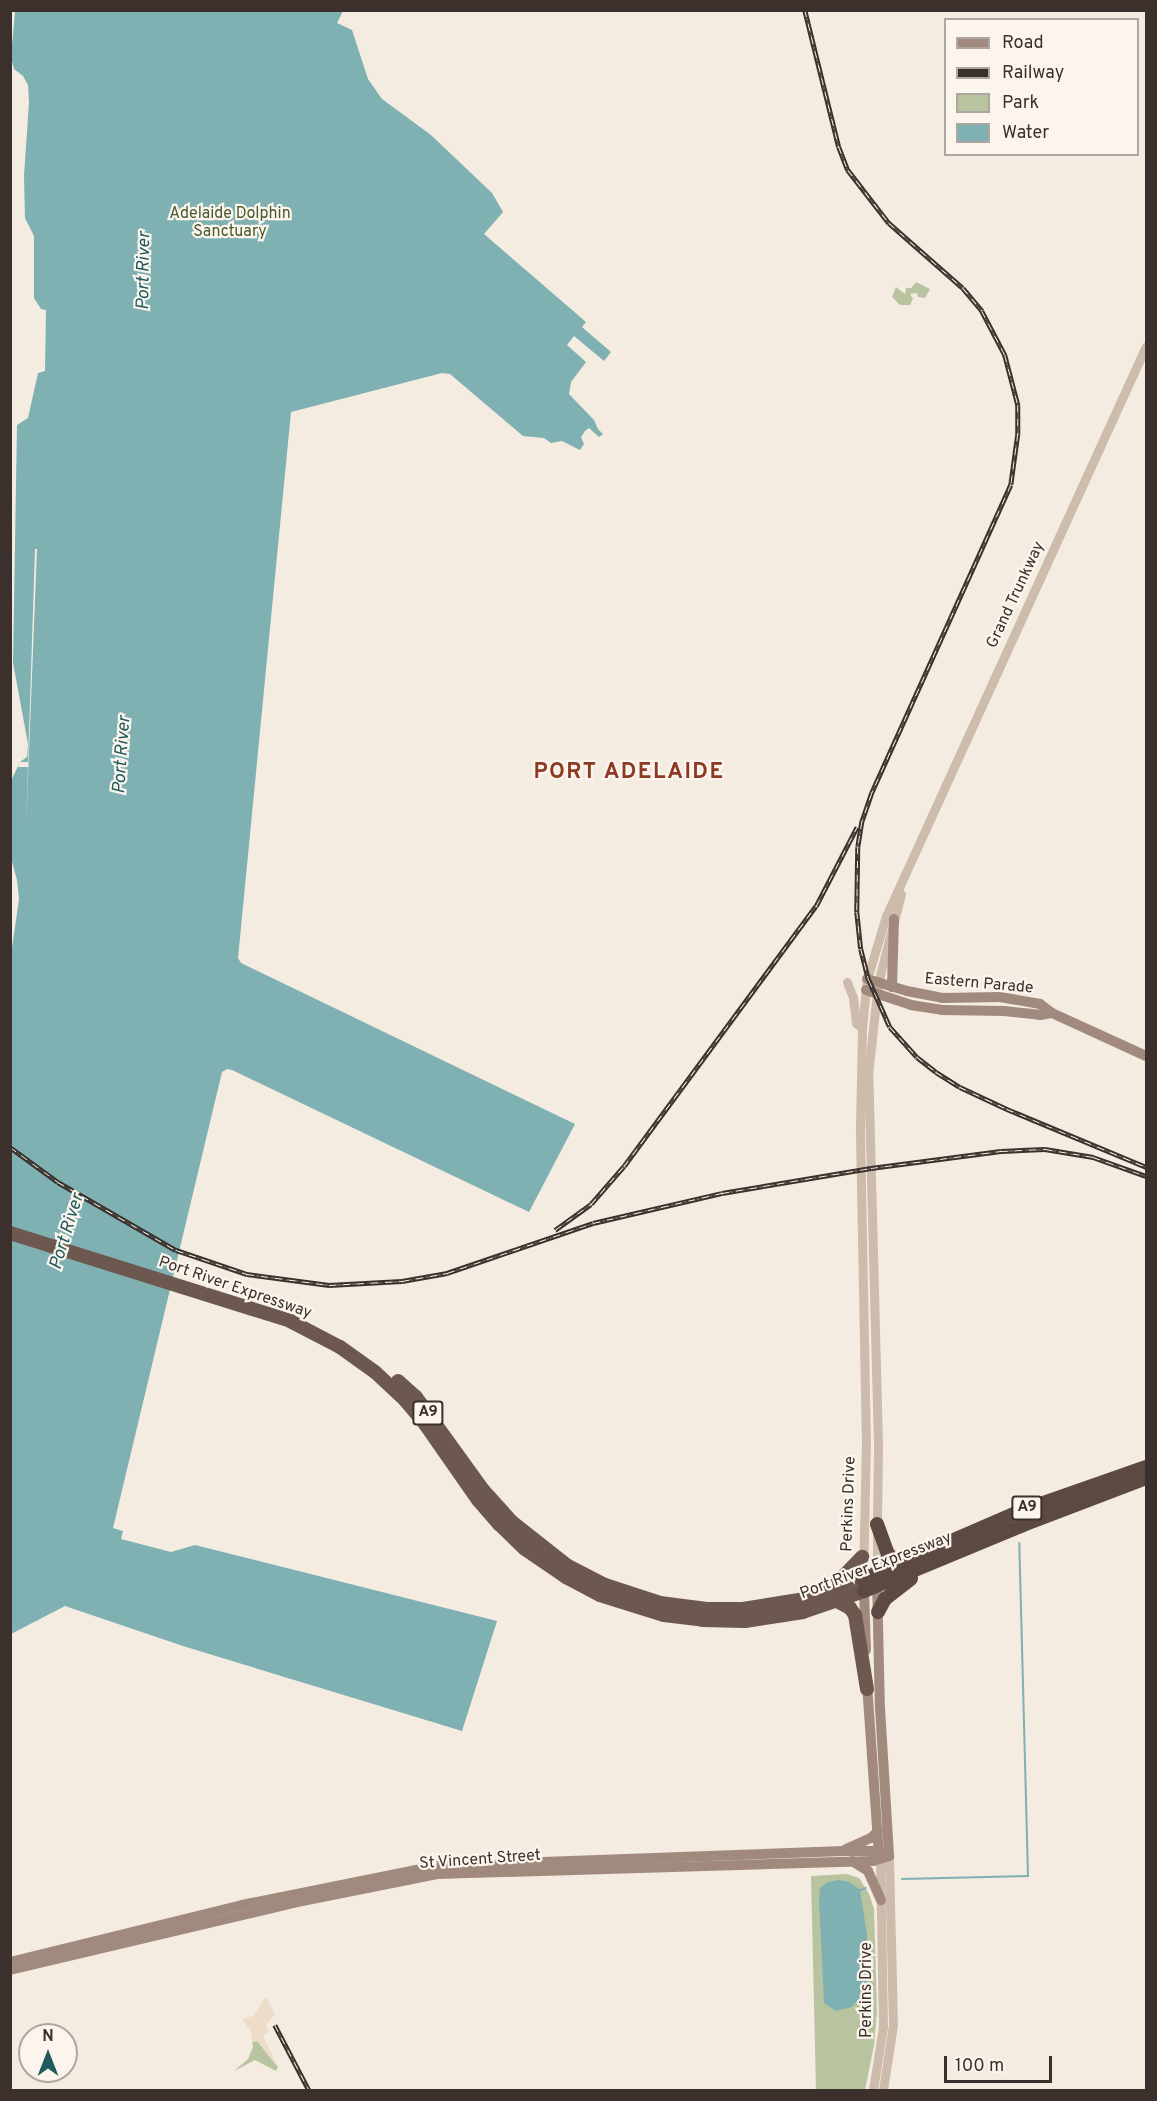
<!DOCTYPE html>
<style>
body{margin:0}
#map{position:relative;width:1157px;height:2101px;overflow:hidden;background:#f4ebe1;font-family:Overpass,sans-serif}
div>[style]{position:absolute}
.green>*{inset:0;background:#b8c4a0}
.plaza>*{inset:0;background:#ecdcc8}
.water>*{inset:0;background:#7fb0b2}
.pier>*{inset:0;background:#f4ebe1}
.stream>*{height:2px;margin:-1px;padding:0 1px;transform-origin:1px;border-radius:1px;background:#7fb0b2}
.tertiary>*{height:9px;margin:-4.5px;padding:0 4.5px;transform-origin:4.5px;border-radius:4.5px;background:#cdbbac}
.secondary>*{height:10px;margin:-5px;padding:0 5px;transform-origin:5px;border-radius:5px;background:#a18a7d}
.trunk>*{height:14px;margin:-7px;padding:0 7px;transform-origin:7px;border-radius:7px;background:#6c584f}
.motorway>*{height:14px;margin:-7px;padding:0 7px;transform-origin:7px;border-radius:7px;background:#5c4a42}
.rail>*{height:4.5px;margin-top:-2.25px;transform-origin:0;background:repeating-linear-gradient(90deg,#fbf5ee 0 7px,#3b302b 0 14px);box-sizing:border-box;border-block:2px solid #3b302b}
span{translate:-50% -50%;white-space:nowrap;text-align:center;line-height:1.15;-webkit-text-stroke:4.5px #fbf5ee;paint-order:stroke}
.shield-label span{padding:2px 4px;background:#fbf5ee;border:2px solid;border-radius:4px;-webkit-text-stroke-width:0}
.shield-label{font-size:15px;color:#3b302b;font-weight:700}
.park-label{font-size:16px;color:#4a5a2e}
.street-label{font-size:16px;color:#3b302b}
.water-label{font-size:18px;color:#1f5a5e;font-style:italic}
.district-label{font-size:22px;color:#8c3b22;font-weight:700;letter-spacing:1.5px}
.frame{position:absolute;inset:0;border:12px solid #3b302b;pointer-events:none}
.legend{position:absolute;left:944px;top:18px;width:195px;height:138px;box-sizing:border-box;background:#fbf5ee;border:2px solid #aea6a0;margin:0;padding:8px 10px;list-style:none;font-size:18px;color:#3b302b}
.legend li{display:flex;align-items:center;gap:12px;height:30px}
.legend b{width:30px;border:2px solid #aea6a0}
.north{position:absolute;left:18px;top:2023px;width:60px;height:60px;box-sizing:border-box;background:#fbf5ee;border:2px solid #aea6a0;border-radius:50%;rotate:0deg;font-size:16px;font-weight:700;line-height:24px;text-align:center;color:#3b302b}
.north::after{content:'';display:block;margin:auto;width:21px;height:27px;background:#1f5a5e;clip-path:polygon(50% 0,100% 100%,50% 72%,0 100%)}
.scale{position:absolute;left:944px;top:2056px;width:108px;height:27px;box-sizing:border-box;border:3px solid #3b302b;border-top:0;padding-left:8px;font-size:18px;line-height:21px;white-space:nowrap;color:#3b302b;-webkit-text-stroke:4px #fbf5ee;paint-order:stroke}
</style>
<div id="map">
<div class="green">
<div style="clip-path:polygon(916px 282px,930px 289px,925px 298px,918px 297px,917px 293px,910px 294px,913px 299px,910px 305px,900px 305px,892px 297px,896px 287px,905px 294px,906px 288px,911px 288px)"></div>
<div style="clip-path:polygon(847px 1874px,859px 1878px,869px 1894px,874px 1909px,877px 2012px,874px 2045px,865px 2090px,816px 2090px,811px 1876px)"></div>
<div style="clip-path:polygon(257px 2041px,278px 2067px,276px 2071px,255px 2060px,234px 2071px,248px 2059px,253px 2047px,252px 2042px)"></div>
</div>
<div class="plaza">
<div style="clip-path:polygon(266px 1996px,275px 2014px,266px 2025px,269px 2031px,263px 2036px,278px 2067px,257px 2041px,252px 2042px,251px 2031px,242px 2019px,253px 2016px)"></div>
</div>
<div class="water">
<div style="clip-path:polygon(15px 11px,343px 11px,337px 23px,352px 30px,368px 79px,382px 99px,431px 135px,492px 193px,503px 212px,484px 234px,586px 322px,582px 327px,611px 352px,604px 361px,574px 336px,567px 345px,586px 362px,571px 382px,569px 394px,594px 420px,598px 429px,603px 434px,599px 437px,589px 428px,585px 431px,581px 437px,584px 444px,580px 450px,562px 441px,551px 443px,544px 438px,523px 436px,450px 374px,442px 373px,291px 412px,238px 958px,241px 963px,575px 1124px,529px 1212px,232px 1070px,227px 1069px,222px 1072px,113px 1528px,123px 1531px,121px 1539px,171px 1552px,195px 1545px,497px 1621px,462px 1731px,183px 1646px,65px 1606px,11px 1634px,10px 962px,19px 899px,17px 880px,11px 858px,10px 783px,20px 762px,27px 757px,28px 744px,13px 663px,17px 425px,28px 418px,38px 373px,45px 371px,46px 310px,41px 309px,34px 298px,34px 236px,25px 218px,24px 176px,29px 102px,28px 85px,23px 76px,14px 69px,11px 57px)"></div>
<div style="clip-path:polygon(838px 1880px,850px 1882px,860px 1890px,867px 1935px,869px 1966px,865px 1993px,852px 2007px,836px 2011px,824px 2003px,819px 1900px,820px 1888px,828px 1882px)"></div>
</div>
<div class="pier">
<div style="clip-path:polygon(35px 549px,37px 549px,26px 829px,28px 767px,18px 767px,20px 762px,28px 762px)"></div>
</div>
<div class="stream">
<div style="left:902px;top:1879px;width:126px;rotate:-1.4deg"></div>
<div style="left:1028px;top:1876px;width:333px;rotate:-91.5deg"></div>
<div style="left:860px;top:1890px;width:6px;rotate:-18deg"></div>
</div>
<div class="tertiary">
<div style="left:847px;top:982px;width:17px;rotate:69deg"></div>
<div style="left:853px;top:998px;width:25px;rotate:83deg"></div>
<div style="left:856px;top:1023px;width:8px;rotate:40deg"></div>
<div style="left:877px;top:1521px;width:76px;rotate:-89.2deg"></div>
<div style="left:878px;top:1445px;width:370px;rotate:-91.5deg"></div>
<div style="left:868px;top:1075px;width:93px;rotate:-83.8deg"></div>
<div style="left:878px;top:983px;width:92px;rotate:-75.5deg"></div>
<div style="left:877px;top:1532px;width:42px;rotate:90deg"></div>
<div style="left:863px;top:1583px;width:138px;rotate:-88.8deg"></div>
<div style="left:866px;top:1445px;width:318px;rotate:-91.1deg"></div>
<div style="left:860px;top:1127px;width:99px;rotate:-88.8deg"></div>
<div style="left:862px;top:1028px;width:49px;rotate:-84.2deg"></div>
<div style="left:867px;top:979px;width:66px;rotate:-73.2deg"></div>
<div style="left:886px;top:916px;width:626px;rotate:-65.48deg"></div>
<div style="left:873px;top:2090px;width:64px;rotate:-81deg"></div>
<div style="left:883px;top:2027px;width:167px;rotate:-91deg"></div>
<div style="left:883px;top:2090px;width:66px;rotate:-81.3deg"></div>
<div style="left:893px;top:2025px;width:169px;rotate:-91.4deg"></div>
</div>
<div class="secondary">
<div style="left:867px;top:979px;width:42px;rotate:16.7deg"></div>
<div style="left:907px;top:991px;width:36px;rotate:11deg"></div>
<div style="left:942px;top:998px;width:58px;rotate:-1deg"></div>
<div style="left:1000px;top:997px;width:41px;rotate:9.9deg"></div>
<div style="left:1040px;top:1004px;width:15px;rotate:37deg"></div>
<div style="left:1052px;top:1013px;width:103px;rotate:24.6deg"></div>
<div style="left:892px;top:987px;width:68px;rotate:-88.3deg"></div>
<div style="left:866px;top:990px;width:47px;rotate:18.4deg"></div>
<div style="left:911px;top:1005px;width:31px;rotate:9deg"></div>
<div style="left:942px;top:1010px;width:62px;rotate:0.9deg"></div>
<div style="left:1004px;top:1011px;width:36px;rotate:6deg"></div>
<div style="left:1040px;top:1015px;width:12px;rotate:-9deg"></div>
<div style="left:877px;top:1580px;width:128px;rotate:88.7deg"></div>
<div style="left:880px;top:1708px;width:148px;rotate:86.5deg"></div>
<div style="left:864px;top:1591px;width:59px;rotate:88.1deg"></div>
<div style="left:867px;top:1684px;width:173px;rotate:86deg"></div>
<div style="left:846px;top:1849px;width:27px;rotate:-24deg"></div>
<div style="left:871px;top:1838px;width:10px;rotate:-45deg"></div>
<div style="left:852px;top:1861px;width:19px;rotate:32deg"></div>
<div style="left:868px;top:1871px;width:32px;rotate:66deg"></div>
<div style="left:10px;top:1962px;width:239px;rotate:-13.8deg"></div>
<div style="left:242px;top:1905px;width:198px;rotate:-11.4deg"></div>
<div style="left:436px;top:1866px;width:408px;rotate:-2.1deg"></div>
<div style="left:844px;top:1851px;width:35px"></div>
<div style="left:879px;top:1851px;width:11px;rotate:27deg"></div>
<div style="left:10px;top:1970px;width:295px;rotate:-13.3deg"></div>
<div style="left:297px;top:1902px;width:143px;rotate:-11.3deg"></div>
<div style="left:437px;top:1874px;width:436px;rotate:-1.7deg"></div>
<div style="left:873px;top:1861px;width:17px;rotate:-17deg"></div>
</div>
<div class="trunk">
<div style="left:10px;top:1233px;width:294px;rotate:17.4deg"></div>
<div style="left:290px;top:1321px;width:56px;rotate:27.5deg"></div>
<div style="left:340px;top:1347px;width:43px;rotate:35.5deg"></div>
<div style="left:375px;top:1372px;width:41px;rotate:43deg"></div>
<div style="left:405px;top:1400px;width:31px;rotate:50deg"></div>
<div style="left:425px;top:1424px;width:93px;rotate:55.1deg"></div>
<div style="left:478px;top:1500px;width:32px;rotate:49deg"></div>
<div style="left:499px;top:1524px;width:36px;rotate:44deg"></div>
<div style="left:525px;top:1549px;width:50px;rotate:34.3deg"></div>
<div style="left:566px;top:1577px;width:38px;rotate:28deg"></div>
<div style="left:600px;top:1595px;width:67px;rotate:17.4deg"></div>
<div style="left:664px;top:1615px;width:38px;rotate:7deg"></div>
<div style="left:702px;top:1620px;width:43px;rotate:1.3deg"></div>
<div style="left:745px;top:1621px;width:59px;rotate:-8.8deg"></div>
<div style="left:803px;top:1612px;width:65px;rotate:-19deg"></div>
<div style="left:398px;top:1381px;width:24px;rotate:42deg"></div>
<div style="left:416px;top:1397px;width:115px;rotate:54.2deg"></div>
<div style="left:483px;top:1490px;width:43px;rotate:47.8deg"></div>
<div style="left:512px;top:1522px;width:71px;rotate:38.2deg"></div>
<div style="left:568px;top:1566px;width:42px;rotate:27.2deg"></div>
<div style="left:605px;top:1585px;width:58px;rotate:18.1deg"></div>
<div style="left:660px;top:1603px;width:47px;rotate:7.3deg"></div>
<div style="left:707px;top:1609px;width:36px"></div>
<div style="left:743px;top:1609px;width:63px;rotate:-9.2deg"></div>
<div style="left:805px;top:1599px;width:61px;rotate:-19deg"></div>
<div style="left:831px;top:1589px;width:45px;rotate:-45.9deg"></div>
<div style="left:837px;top:1601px;width:15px;rotate:28deg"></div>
<div style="left:850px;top:1608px;width:9px;rotate:54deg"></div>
<div style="left:855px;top:1615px;width:75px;rotate:80.8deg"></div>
</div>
<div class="motorway">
<div style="left:877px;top:1524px;width:32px;rotate:70deg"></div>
<div style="left:888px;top:1554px;width:6px;rotate:39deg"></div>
<div style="left:893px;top:1558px;width:17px"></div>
<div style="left:863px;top:1579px;width:174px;rotate:-23.3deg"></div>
<div style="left:1023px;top:1510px;width:130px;rotate:-19.3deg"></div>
<div style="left:864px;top:1591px;width:172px;rotate:-22.5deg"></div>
<div style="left:1023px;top:1525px;width:132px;rotate:-20.9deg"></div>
<div style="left:878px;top:1612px;width:15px;rotate:-62deg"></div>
<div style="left:885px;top:1599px;width:33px;rotate:-38deg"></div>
</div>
<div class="rail">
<div style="left:805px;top:10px;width:141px;rotate:76.1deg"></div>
<div style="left:839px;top:147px;width:25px;rotate:69deg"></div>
<div style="left:848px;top:170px;width:67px;rotate:52.3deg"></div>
<div style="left:889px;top:223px;width:98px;rotate:41.3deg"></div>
<div style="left:963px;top:288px;width:30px;rotate:50deg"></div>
<div style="left:982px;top:311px;width:50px;rotate:62.4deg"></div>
<div style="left:1005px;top:355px;width:52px;rotate:75.4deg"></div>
<div style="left:1018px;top:405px;width:29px;rotate:90deg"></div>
<div style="left:1018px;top:434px;width:51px;rotate:97.8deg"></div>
<div style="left:1011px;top:485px;width:338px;rotate:114.3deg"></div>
<div style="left:872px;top:793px;width:31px;rotate:109deg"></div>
<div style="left:862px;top:822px;width:25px;rotate:99deg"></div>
<div style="left:858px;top:847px;width:65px;rotate:90.9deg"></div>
<div style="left:857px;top:912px;width:37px;rotate:84deg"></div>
<div style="left:861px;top:949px;width:32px;rotate:76deg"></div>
<div style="left:869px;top:980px;width:51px;rotate:65.9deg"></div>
<div style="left:890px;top:1027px;width:40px;rotate:48deg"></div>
<div style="left:917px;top:1057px;width:24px;rotate:38deg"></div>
<div style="left:936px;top:1072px;width:28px;rotate:32deg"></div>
<div style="left:960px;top:1087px;width:52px;rotate:25.1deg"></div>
<div style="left:1007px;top:1109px;width:151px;rotate:22.6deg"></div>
<div style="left:10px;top:1147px;width:59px;rotate:36.1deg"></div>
<div style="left:58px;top:1182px;width:136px;rotate:30deg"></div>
<div style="left:176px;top:1250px;width:75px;rotate:18.7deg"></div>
<div style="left:247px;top:1274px;width:83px;rotate:7.6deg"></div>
<div style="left:329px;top:1285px;width:73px;rotate:-3.1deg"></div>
<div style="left:402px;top:1281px;width:46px;rotate:-10.1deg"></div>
<div style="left:447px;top:1273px;width:154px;rotate:-18.9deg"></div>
<div style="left:593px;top:1223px;width:132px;rotate:-13.1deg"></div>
<div style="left:722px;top:1193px;width:151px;rotate:-9.5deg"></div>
<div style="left:871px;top:1168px;width:131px;rotate:-7.5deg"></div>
<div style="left:1001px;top:1151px;width:44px;rotate:-2.6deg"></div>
<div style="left:1045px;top:1149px;width:49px;rotate:9.5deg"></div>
<div style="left:1093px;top:1157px;width:56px;rotate:19.7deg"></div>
<div style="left:555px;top:1230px;width:44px;rotate:-35.8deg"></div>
<div style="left:591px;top:1204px;width:50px;rotate:-49deg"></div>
<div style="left:624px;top:1166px;width:323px;rotate:-53.6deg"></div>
<div style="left:816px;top:906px;width:89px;rotate:-62.6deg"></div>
<div style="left:275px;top:2025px;width:73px;rotate:62.4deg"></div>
</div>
<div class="shield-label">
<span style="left:428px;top:1413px">A9</span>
<span style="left:1027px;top:1508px">A9</span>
</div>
<div class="park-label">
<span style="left:230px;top:223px">Adelaide Dolphin<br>Sanctuary</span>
</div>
<div class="street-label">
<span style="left:1016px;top:595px;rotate:-65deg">Grand Trunkway</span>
<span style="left:979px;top:984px;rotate:5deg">Eastern Parade</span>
<span style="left:235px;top:1288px;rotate:19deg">Port River Expressway</span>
<span style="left:849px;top:1504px;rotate:-88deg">Perkins Drive</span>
<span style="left:876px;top:1566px;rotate:-21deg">Port River Expressway</span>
<span style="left:480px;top:1860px;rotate:-4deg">St Vincent Street</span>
<span style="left:867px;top:1990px;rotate:-90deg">Perkins Drive</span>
</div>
<div class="water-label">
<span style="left:145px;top:271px;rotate:-89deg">Port River</span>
<span style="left:123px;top:755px;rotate:-86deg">Port River</span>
<span style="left:68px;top:1232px;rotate:-73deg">Port River</span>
</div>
<div class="district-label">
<span style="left:629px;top:773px">PORT ADELAIDE</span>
</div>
<div class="frame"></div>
<ul class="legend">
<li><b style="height:8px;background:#a18a7d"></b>Road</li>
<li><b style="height:8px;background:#3b302b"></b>Railway</li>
<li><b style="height:16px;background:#b8c4a0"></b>Park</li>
<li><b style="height:16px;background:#7fb0b2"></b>Water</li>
</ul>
<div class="north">N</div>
<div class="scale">100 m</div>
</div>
